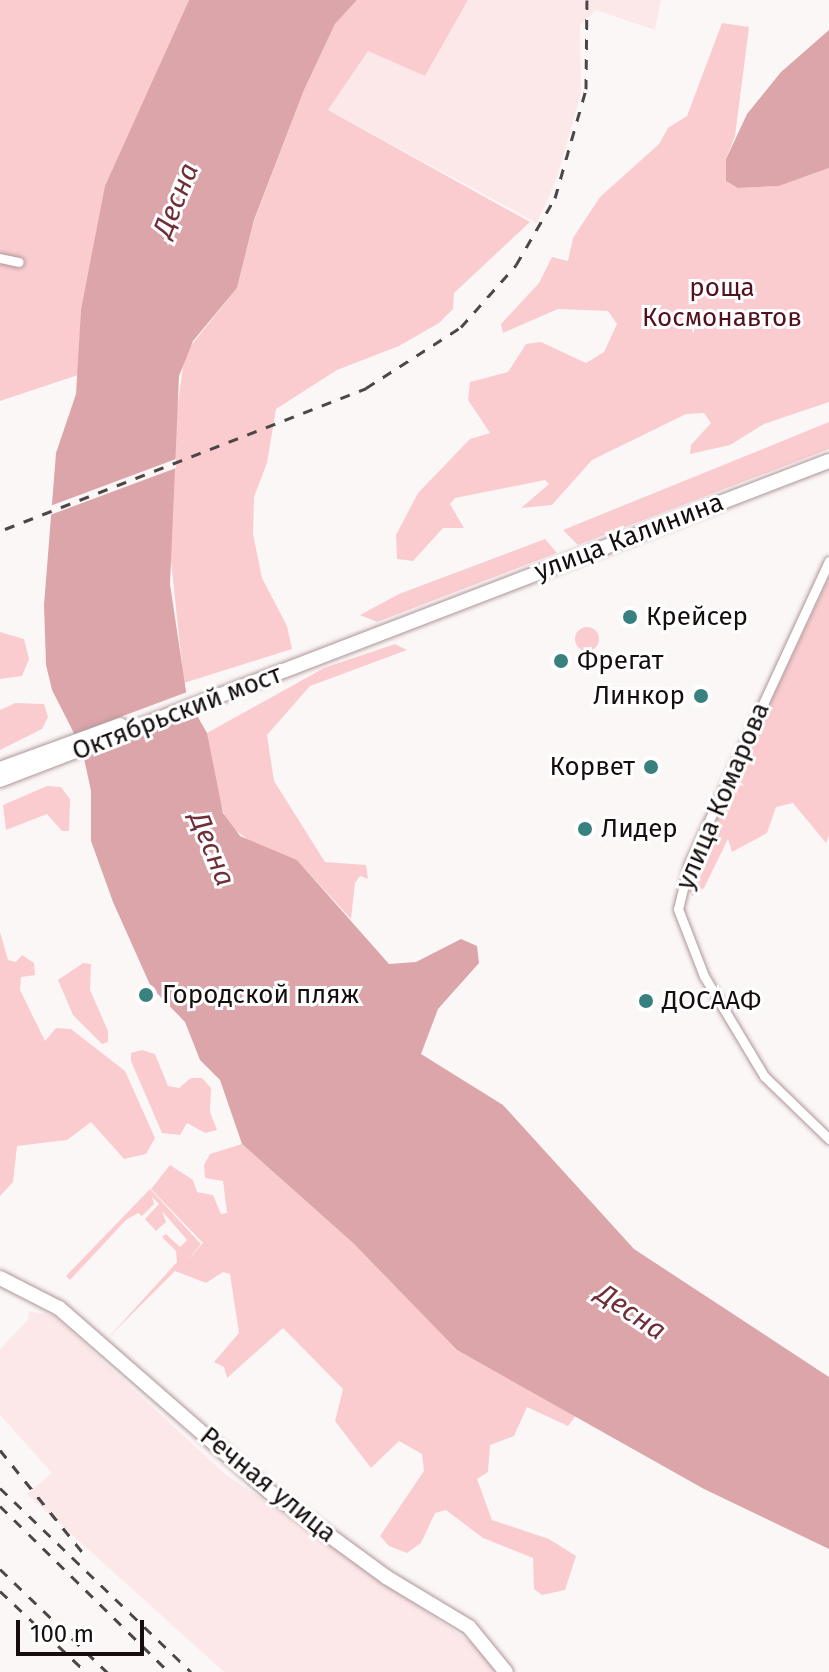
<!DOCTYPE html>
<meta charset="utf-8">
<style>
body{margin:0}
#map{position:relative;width:829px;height:1672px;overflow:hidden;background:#fcf7f7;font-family:"Fira Sans",sans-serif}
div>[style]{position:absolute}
.built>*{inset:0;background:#fde8e9}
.green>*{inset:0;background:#faccd0}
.round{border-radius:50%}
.water>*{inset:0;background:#dca5aa}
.pier>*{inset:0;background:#fcf7f7}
.roads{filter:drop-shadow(0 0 2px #ae9698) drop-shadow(0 0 2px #ae9698)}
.street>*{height:9px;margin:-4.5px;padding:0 4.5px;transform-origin:4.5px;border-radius:4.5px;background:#fff}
.primary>*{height:14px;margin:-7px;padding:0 7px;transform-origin:7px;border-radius:7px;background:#fff}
.rail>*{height:3px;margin-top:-1.5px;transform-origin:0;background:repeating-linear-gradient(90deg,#4d4646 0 10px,transparent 0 20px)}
.dots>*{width:22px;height:22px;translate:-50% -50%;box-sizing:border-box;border:4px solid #fff;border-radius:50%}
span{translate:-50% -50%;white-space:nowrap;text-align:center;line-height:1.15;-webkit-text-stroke:6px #fff;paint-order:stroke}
.park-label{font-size:26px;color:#52111f}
.street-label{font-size:26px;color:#160e0e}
.poi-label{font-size:26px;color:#160e0e}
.left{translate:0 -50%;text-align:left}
.right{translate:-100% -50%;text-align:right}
.water-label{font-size:28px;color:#702e38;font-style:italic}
.scale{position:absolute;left:16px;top:1620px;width:128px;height:36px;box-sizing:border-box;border:4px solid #160e0e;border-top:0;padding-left:10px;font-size:24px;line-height:28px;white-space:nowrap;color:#160e0e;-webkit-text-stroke:6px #fff;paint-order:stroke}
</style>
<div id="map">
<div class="built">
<div style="clip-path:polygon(468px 0,661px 0,655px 30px,596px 10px,580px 25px,581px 93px,557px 178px,537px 223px,328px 110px,368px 50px,425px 76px)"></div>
<div style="clip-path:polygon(29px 1311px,54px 1316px,225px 1474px,483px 1651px,494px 1672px,224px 1672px,27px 1494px,52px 1473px,0 1415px,0 1349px,28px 1320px)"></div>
</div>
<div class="green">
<div style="clip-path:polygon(0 0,189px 0,106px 186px,81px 309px,78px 375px,0 401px)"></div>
<div style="clip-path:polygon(357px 0,468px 0,425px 76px,368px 51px,328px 110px,530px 222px,454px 293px,453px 309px,439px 323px,399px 346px,337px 370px,276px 409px,267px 463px,254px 497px,253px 534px,262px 578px,287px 626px,292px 649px,184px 683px,170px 552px,172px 445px,185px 353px,237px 288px,254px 221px,304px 90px,335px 24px)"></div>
<div style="clip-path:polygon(722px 23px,749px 27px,735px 136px,726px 159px,738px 188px,779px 186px,829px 168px,829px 402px,764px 424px,730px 445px,690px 454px,691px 445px,711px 423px,704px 413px,686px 414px,592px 460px,552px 505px,521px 508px,549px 484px,545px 480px,455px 498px,450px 504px,464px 528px,443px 528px,413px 561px,397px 559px,396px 535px,418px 493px,470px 439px,490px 433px,468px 400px,470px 382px,508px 372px,526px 344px,541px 342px,586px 363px,604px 352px,617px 324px,608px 311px,558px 309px,503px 333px,501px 324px,539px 283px,552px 257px,568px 261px,573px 238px,600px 197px,659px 144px,668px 128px,687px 116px)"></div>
<div style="clip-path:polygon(829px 422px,829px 449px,578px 545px,563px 530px)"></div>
<div style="clip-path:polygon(545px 539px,557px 553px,377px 622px,360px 615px,399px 594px)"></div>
<div style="clip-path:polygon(829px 577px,829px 836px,826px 843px,793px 803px,776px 807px,767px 833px,732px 852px,728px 839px,704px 888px,692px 896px,686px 883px)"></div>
<div class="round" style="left:575px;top:627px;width:24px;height:24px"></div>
<div style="clip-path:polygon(0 632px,24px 639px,29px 659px,22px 676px,0 679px)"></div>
<div style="clip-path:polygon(395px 644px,407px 650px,310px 686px,267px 735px,274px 781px,325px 862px,366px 865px,368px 879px,360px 876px,355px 883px,351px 919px,297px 860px,254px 844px,228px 825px,213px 781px,207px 733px,324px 668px)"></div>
<div style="clip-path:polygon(15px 703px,44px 704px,48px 717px,42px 729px,0 750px,0 710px)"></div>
<div style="clip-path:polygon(47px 786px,61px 787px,70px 799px,69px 831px,62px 831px,47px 814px,6px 830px,3px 805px)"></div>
<div style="clip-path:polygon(0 932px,8px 960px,16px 962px,22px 955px,34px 963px,35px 975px,21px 977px,20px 990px,45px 1041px,56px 1028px,71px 1029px,125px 1071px,155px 1138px,146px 1154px,124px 1159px,91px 1122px,67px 1140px,17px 1146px,13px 1182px,0 1196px)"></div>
<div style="clip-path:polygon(83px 963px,91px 964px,90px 990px,108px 1031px,108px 1042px,102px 1044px,73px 1015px,58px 980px)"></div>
<div style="clip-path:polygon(142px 1050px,155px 1054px,168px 1086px,179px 1088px,191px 1078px,202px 1078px,211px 1088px,210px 1112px,217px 1130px,205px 1133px,187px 1123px,180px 1135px,162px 1133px,131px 1061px,131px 1053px)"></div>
<div style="clip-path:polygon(242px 1144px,353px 1243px,457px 1350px,577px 1414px,568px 1426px,527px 1407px,514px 1436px,490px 1445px,488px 1472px,477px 1479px,492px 1520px,549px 1539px,576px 1556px,565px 1590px,542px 1595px,534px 1589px,533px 1558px,483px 1538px,446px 1510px,435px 1513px,421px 1543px,407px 1553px,389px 1546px,380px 1536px,424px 1471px,422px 1454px,399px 1441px,371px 1468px,335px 1421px,343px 1389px,283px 1328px,227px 1378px,224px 1367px,214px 1362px,239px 1333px,230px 1274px,223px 1272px,206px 1283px,175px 1271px,109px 1337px,177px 1262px,176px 1251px,162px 1237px,166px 1234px,180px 1247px,187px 1240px,162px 1211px,166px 1222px,156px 1231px,145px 1219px,159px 1204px,152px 1197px,154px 1204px,142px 1216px,138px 1213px,126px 1220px,70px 1280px,66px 1276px,150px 1189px,201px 1244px,187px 1261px,203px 1243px,151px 1189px,170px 1165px,193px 1180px,197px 1192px,213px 1195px,221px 1214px,227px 1213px,223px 1181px,205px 1178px,204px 1165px,210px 1154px)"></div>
</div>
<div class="water">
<div style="clip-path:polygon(189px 0,357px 0,335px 24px,304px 90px,254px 220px,237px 288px,193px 341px,179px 376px,170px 584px,187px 698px,207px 733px,223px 813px,240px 836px,297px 860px,389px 964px,416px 962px,461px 939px,477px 946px,479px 963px,438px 1009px,421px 1054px,503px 1105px,634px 1249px,829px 1377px,829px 1549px,704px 1489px,457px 1350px,353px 1243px,242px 1144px,220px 1080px,200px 1060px,185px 1022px,151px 987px,113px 902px,91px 841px,91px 791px,82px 749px,52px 690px,46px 665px,44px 605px,56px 453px,76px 394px,81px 309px,105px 186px)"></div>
<div style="clip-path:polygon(829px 30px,829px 168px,779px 186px,738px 188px,726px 181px,726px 159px,747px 114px,781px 72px)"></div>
</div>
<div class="pier">
<div style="clip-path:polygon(176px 459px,176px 468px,50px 515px,50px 506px)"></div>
<div style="clip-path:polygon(190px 691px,199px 714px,80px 759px,72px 735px)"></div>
</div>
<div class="roads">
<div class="street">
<div style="left:0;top:258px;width:19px;rotate:12deg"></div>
<div style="left:829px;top:561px;width:334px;rotate:114.8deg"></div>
<div style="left:689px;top:864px;width:46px;rotate:103.7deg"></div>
<div style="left:678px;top:909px;width:72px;rotate:68.8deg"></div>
<div style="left:704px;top:976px;width:117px;rotate:59deg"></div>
<div style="left:764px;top:1076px;width:91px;rotate:44.1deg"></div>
</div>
<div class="primary">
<div style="left:0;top:769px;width:128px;rotate:-20.1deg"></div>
<div style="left:0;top:780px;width:888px;rotate:-21.05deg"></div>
<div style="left:0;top:1278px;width:66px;rotate:27deg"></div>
<div style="left:59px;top:1308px;width:280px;rotate:41.1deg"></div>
<div style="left:270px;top:1492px;width:144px;rotate:36.2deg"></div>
<div style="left:386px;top:1577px;width:97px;rotate:31.1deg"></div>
<div style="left:469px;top:1627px;width:58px;rotate:50.6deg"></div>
</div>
</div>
<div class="rail">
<div style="left:5px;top:529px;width:388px;rotate:-21.3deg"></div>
<div style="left:366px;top:388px;width:113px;rotate:-32.7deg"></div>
<div style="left:461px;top:327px;width:83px;rotate:-48.4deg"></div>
<div style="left:516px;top:265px;width:78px;rotate:-59.8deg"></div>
<div style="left:555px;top:198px;width:113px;rotate:-74.1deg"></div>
<div style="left:586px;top:89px;width:89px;rotate:-89.4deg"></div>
<div style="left:0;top:1450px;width:132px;rotate:51.1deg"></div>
<div style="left:0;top:1488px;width:265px;rotate:43.9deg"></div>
<div style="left:0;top:1506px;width:237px;rotate:44.5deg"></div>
<div style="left:0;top:1569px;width:149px;rotate:43.9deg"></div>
<div style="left:0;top:1591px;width:118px;rotate:43.3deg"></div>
</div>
<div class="dots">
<div style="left:630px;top:617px;background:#39817f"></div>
<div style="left:561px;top:661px;background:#39817f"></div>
<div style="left:701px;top:696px;background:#39817f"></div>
<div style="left:651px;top:767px;background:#39817f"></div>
<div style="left:585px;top:829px;background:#39817f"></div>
<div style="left:146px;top:995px;background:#39817f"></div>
<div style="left:646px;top:1001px;background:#39817f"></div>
</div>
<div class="park-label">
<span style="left:722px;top:303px">роща<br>Космонавтов</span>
</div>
<div class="street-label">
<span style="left:629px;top:537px;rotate:-21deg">улица Калинина</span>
<span style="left:177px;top:713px;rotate:-21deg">Октябрьский мост</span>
<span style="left:723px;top:796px;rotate:-67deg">улица Комарова</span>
<span style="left:268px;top:1485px;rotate:39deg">Речная улица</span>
</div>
<div class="poi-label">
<span class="left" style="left:646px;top:617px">Крейсер</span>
<span class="left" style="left:577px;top:661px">Фрегат</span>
<span class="right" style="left:685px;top:696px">Линкор</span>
<span class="right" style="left:635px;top:767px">Корвет</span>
<span class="left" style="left:601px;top:829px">Лидер</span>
<span class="left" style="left:162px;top:995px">Городской пляж</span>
<span class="left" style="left:662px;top:1001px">ДОСААФ</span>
</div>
<div class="water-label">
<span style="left:176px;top:200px;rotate:-68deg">Десна</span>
<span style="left:212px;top:849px;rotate:68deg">Десна</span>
<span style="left:631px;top:1312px;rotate:34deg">Десна</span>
</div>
<div class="scale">100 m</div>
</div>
